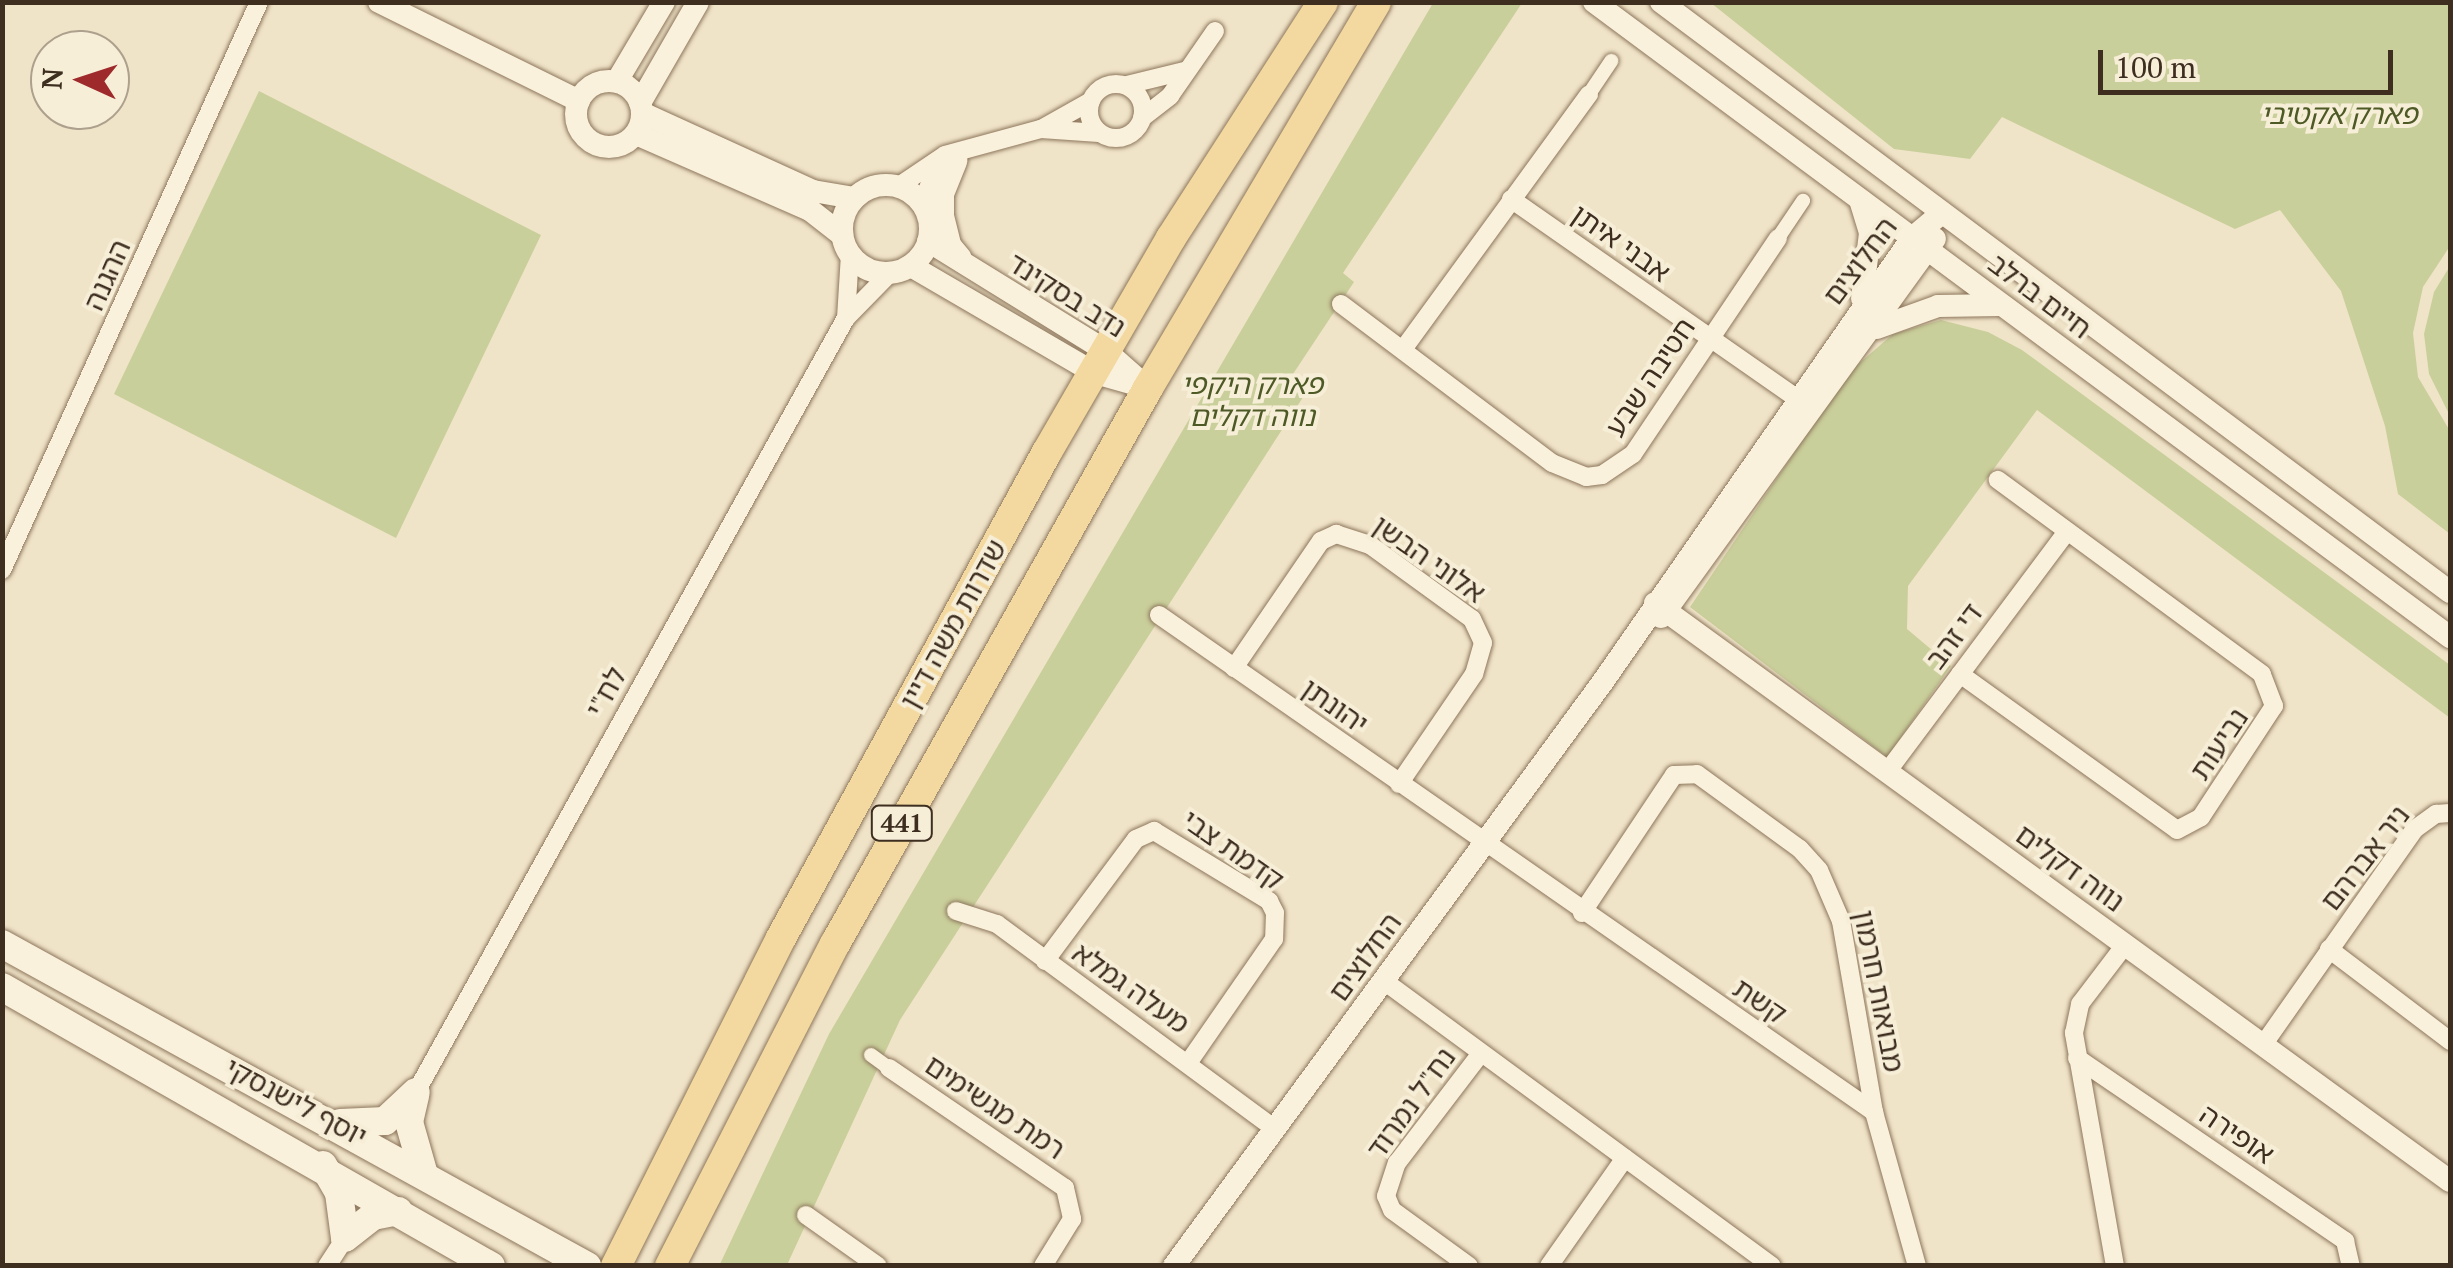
<!DOCTYPE html>
<meta charset="utf-8">
<style>
body{margin:0}
#map{position:relative;width:2453px;height:1268px;overflow:hidden;background:#f0e4c8;font-family:"PT Serif","Noto Sans Hebrew",serif}
div>[style]{position:absolute}
.green>*{inset:0;background:#c9cf9b}
.roads{filter:drop-shadow(0 0 2px #8d765c) drop-shadow(0 0 2px #8d765c)}
.pedestrian>*{height:14px;margin:-7px;padding:0 7px;transform-origin:7px;border-radius:7px;background:#faf1dc}
.minor>*{height:18px;margin:-9px;padding:0 9px;transform-origin:9px;border-radius:9px;background:#faf1dc}
.minor>.ring{margin:-9px;padding:0;box-sizing:content-box;background:none;border:18px solid #faf1dc;border-radius:50%}
.tertiary>*{height:22px;margin:-11px;padding:0 11px;transform-origin:11px;border-radius:11px;background:#faf1dc}
.tertiary>.ring{margin:-11px;padding:0;box-sizing:content-box;background:none;border:22px solid #faf1dc;border-radius:50%}
.secondary>*{height:28px;margin:-14px;padding:0 14px;transform-origin:14px;border-radius:14px;background:#faf1dc}
.primary>*{height:30px;margin:-15px;padding:0 15px;transform-origin:15px;border-radius:15px;background:#f3d9a0}
span{translate:-50% -50%;white-space:nowrap;text-align:center;line-height:1.15;-webkit-text-stroke:8px #f7eed8;paint-order:stroke}
.shield-label span{padding:2px 8px;background:#f7eed8;border:2px solid;border-radius:8px;-webkit-text-stroke-width:0}
.shield-label{font-size:25px;color:#3d2e20;font-weight:700}
.park-label{font-size:28px;color:#4d5a26;font-style:italic}
.street-label{font-size:28px;color:#3d2e20}
.frame{position:absolute;inset:0;border:5px solid #3d2e20;pointer-events:none}
.north{position:absolute;left:30px;top:30px;width:100px;height:100px;box-sizing:border-box;background:#f7eed8;border:2px solid #ada18e;border-radius:50%;rotate:273deg;font-size:28px;font-weight:700;line-height:40px;text-align:center;color:#3d2e20}
.north::after{content:'';display:block;margin:auto;width:35px;height:45px;background:#9e2a2b;clip-path:polygon(50% 0,100% 100%,50% 72%,0 100%)}
.scale{position:absolute;left:2098px;top:50px;width:295px;height:45px;box-sizing:border-box;border:5px solid #3d2e20;border-top:0;padding-left:12px;font-size:30px;line-height:35px;white-space:nowrap;color:#3d2e20;-webkit-text-stroke:8px #f7eed8;paint-order:stroke}
</style>
<div id="map">
<div class="green">
<div style="clip-path:polygon(1433px 3px,1522px 3px,1343px 273px,1354px 282px,1293px 374px,1309px 388px,900px 1020px,787px 1265px,719px 1266px,829px 1034px)"></div>
<div style="clip-path:polygon(1711px 3px,2450px 3px,2450px 246px,2423px 287px,2413px 333px,2418px 377px,2450px 431px,2450px 534px,2398px 494px,2385px 426px,2341px 291px,2280px 210px,2235px 229px,2002px 117px,1970px 159px,1894px 149px)"></div>
<div style="clip-path:polygon(259px 91px,541px 235px,396px 538px,114px 394px)"></div>
<div style="clip-path:polygon(2450px 266px,2450px 416px,2429px 374px,2424px 334px,2434px 292px)"></div>
<div style="clip-path:polygon(1941px 320px,1988px 332px,2022px 350px,2450px 665px,2450px 718px,2037px 410px,1908px 586px,1907px 629px,1951px 666px,1887px 757px,1690px 607px,1848px 373px,1893px 334px)"></div>
</div>
<div class="roads">
<div class="pedestrian">
<div style="left:1589px;top:94px;width:40px;rotate:-56deg"></div>
<div style="left:1778px;top:238px;width:45px;rotate:-56deg"></div>
<div style="left:871px;top:1055px;width:22px;rotate:36deg"></div>
</div>
<div class="minor">
<div class="ring" style="left:1089px;top:84px;width:36px;height:36px"></div>
<div style="left:1127px;top:85px;width:59px;rotate:-13.8deg"></div>
<div style="left:1142px;top:118px;width:36px;rotate:-38deg"></div>
<div style="left:1170px;top:96px;width:79px;rotate:-55.3deg"></div>
<div style="left:1041px;top:129px;width:58px;rotate:3.9deg"></div>
<div style="left:899px;top:186px;width:55px;rotate:-34deg"></div>
<div style="left:945px;top:155px;width:99px;rotate:-15.2deg"></div>
<div style="left:1041px;top:129px;width:57px;rotate:-29.2deg"></div>
<div style="left:1511px;top:199px;width:350px;rotate:34.9deg"></div>
<div style="left:922px;top:203px;width:27px;rotate:-68deg"></div>
<div style="left:932px;top:178px;width:32px;rotate:-34deg"></div>
<div style="left:1341px;top:304px;width:264px;rotate:37deg"></div>
<div style="left:1552px;top:463px;width:37px;rotate:22deg"></div>
<div style="left:1586px;top:477px;width:16px;rotate:-7deg"></div>
<div style="left:1602px;top:475px;width:37px;rotate:-34deg"></div>
<div style="left:1633px;top:454px;width:260px;rotate:-56.1deg"></div>
<div style="left:846px;top:318px;width:63px;rotate:-86.4deg"></div>
<div style="left:1404px;top:348px;width:314px;rotate:-53.9deg"></div>
<div style="left:2px;top:570px;width:623px;rotate:-65.65deg"></div>
<div style="left:1159px;top:615px;width:871px;rotate:34.8deg"></div>
<div style="left:1874px;top:1112px;width:160px;rotate:74.4deg"></div>
<div style="left:1234px;top:668px;width:154px;rotate:-55.6deg"></div>
<div style="left:1321px;top:541px;width:17px;rotate:-25deg"></div>
<div style="left:1336px;top:534px;width:36px;rotate:18deg"></div>
<div style="left:1370px;top:545px;width:126px;rotate:36deg"></div>
<div style="left:1472px;top:619px;width:26px;rotate:65deg"></div>
<div style="left:1483px;top:643px;width:32px;rotate:106deg"></div>
<div style="left:1474px;top:674px;width:133px;rotate:124.3deg"></div>
<div style="left:1960px;top:674px;width:267px;rotate:35.7deg"></div>
<div style="left:2177px;top:830px;width:27px;rotate:-28deg"></div>
<div style="left:2201px;top:817px;width:133px;rotate:-56.7deg"></div>
<div style="left:2274px;top:706px;width:34px;rotate:-111deg"></div>
<div style="left:2262px;top:674px;width:328px;rotate:-143.7deg"></div>
<div style="left:1887px;top:772px;width:299px;rotate:-53.2deg"></div>
<div style="left:956px;top:911px;width:43px;rotate:17.6deg"></div>
<div style="left:997px;top:924px;width:345px;rotate:36.4deg"></div>
<div style="left:1582px;top:913px;width:166px;rotate:-56.3deg"></div>
<div style="left:1674px;top:775px;width:23px;rotate:-2deg"></div>
<div style="left:1697px;top:774px;width:127px;rotate:36.1deg"></div>
<div style="left:1800px;top:849px;width:28px;rotate:48deg"></div>
<div style="left:1819px;top:870px;width:56px;rotate:66.7deg"></div>
<div style="left:1841px;top:921px;width:194px;rotate:80.2deg"></div>
<div style="left:2329px;top:949px;width:152px;rotate:37.2deg"></div>
<div style="left:1045px;top:961px;width:152px;rotate:-53.3deg"></div>
<div style="left:1136px;top:839px;width:20px;rotate:-24deg"></div>
<div style="left:1154px;top:831px;width:135px;rotate:31.3deg"></div>
<div style="left:1269px;top:901px;width:13px;rotate:63deg"></div>
<div style="left:1275px;top:913px;width:26px;rotate:92deg"></div>
<div style="left:1274px;top:939px;width:151px;rotate:124.7deg"></div>
<div style="left:1384px;top:981px;width:481px;rotate:36.3deg"></div>
<div style="left:2263px;top:1045px;width:264px;rotate:-54.9deg"></div>
<div style="left:2415px;top:829px;width:26px;rotate:-36deg"></div>
<div style="left:2436px;top:814px;width:14px;rotate:-4deg"></div>
<div style="left:2077px;top:1058px;width:325px;rotate:34.3deg"></div>
<div style="left:2345px;top:1241px;width:26px;rotate:77deg"></div>
<div style="left:889px;top:1068px;width:213px;rotate:34.3deg"></div>
<div style="left:1065px;top:1188px;width:32px;rotate:77deg"></div>
<div style="left:1072px;top:1219px;width:55px;rotate:121.7deg"></div>
<div style="left:416px;top:1092px;width:885px;rotate:-60.95deg"></div>
<div style="left:846px;top:318px;width:63px;rotate:-45.6deg"></div>
<div style="left:806px;top:1215px;width:88px;rotate:35.3deg"></div>
<div style="left:327px;top:1266px;width:33px;rotate:-57deg"></div>
<div style="left:1469px;top:1266px;width:95px;rotate:-144deg"></div>
<div style="left:1392px;top:1210px;width:15px;rotate:-113deg"></div>
<div style="left:1386px;top:1196px;width:35px;rotate:-72deg"></div>
<div style="left:1397px;top:1163px;width:138px;rotate:-52.6deg"></div>
<div style="left:1549px;top:1266px;width:132px;rotate:-54.9deg"></div>
<div style="left:2115px;top:1266px;width:237px;rotate:-100deg"></div>
<div style="left:2074px;top:1033px;width:30px;rotate:-78deg"></div>
<div style="left:2080px;top:1004px;width:74px;rotate:-52.7deg"></div>
</div>
<div class="tertiary">
<div style="left:379px;top:2px;width:223px;rotate:26.3deg"></div>
<div style="left:1594px;top:2px;width:1066px;rotate:36.57deg"></div>
<div style="left:1661px;top:2px;width:985px;rotate:36.79deg"></div>
<div style="left:617px;top:81px;width:92px;rotate:-59.3deg"></div>
<div class="ring" style="left:576px;top:81px;width:44px;height:44px"></div>
<div style="left:640px;top:103px;width:116px;rotate:-60.1deg"></div>
<div style="left:642px;top:113px;width:188px;rotate:24.5deg"></div>
<div style="left:813px;top:191px;width:42px;rotate:9.7deg"></div>
<div style="left:636px;top:134px;width:190px;rotate:23.6deg"></div>
<div style="left:810px;top:210px;width:41px;rotate:38deg"></div>
<div style="left:956px;top:162px;width:35px;rotate:112deg"></div>
<div style="left:943px;top:195px;width:21px;rotate:90deg"></div>
<div style="left:943px;top:216px;width:30px;rotate:76deg"></div>
<div style="left:950px;top:245px;width:16px;rotate:50deg"></div>
<div class="ring" style="left:842px;top:185px;width:66px;height:66px"></div>
<div style="left:1860px;top:200px;width:34px;rotate:73deg"></div>
<div style="left:1870px;top:233px;width:66px;rotate:96.9deg"></div>
<div style="left:928px;top:241px;width:209px;rotate:31.7deg"></div>
<div style="left:1106px;top:351px;width:47px;rotate:41.5deg"></div>
<div style="left:911px;top:266px;width:213px;rotate:30.2deg"></div>
<div style="left:1095px;top:373px;width:55px;rotate:15.8deg"></div>
<div style="left:1877px;top:328px;width:65px;rotate:-19.8deg"></div>
<div style="left:1938px;top:306px;width:63px;rotate:-0.9deg"></div>
<div style="left:1655px;top:603px;width:983px;rotate:36.02deg"></div>
<div style="left:1661px;top:617px;width:467px;rotate:-54.1deg"></div>
<div style="left:1174px;top:1266px;width:723px;rotate:-53.72deg"></div>
<div style="left:1602px;top:683px;width:542px;rotate:-55.14deg"></div>
<div style="left:1912px;top:238px;width:39px;rotate:-40deg"></div>
</div>
<div class="secondary">
<div style="left:2px;top:944px;width:668px;rotate:28.83deg"></div>
<div style="left:2px;top:987px;width:563px;rotate:29.71deg"></div>
<div style="left:415px;top:1096px;width:27px;rotate:103deg"></div>
<div style="left:409px;top:1122px;width:51px;rotate:74.1deg"></div>
<div style="left:340px;top:1123px;width:45px;rotate:-2.5deg"></div>
<div style="left:385px;top:1121px;width:42px;rotate:-43.1deg"></div>
<div style="left:323px;top:1165px;width:32px;rotate:60deg"></div>
<div style="left:339px;top:1193px;width:45px;rotate:82.4deg"></div>
<div style="left:345px;top:1238px;width:36px;rotate:-38deg"></div>
<div style="left:373px;top:1216px;width:26px;rotate:-11deg"></div>
</div>
<div class="primary">
<div style="left:616px;top:1266px;width:367px;rotate:-63.3deg"></div>
<div style="left:781px;top:938px;width:554px;rotate:-61.31deg"></div>
<div style="left:1047px;top:452px;width:247px;rotate:-59.9deg"></div>
<div style="left:1171px;top:238px;width:281px;rotate:-57.2deg"></div>
<div style="left:670px;top:1266px;width:362px;rotate:-62.9deg"></div>
<div style="left:835px;top:944px;width:638px;rotate:-60.62deg"></div>
<div style="left:1148px;top:388px;width:448px;rotate:-59.4deg"></div>
</div>
</div>
<div class="shield-label">
<span style="left:902px;top:823px">441</span>
</div>
<div class="park-label">
<span style="left:2339px;top:114px">פארק אקטיבי</span>
<span style="left:1252px;top:400px">פארק היקפי<br>נווה דקלים</span>
</div>
<div class="street-label">
<span style="left:1621px;top:243px;rotate:35deg">אבני איתן</span>
<span style="left:1860px;top:261px;rotate:-53deg">החלוצים</span>
<span style="left:107px;top:275px;rotate:-66deg">ההגנה</span>
<span style="left:1067px;top:295px;rotate:32deg">נדב בסקינד</span>
<span style="left:2040px;top:296px;rotate:37deg">חיים ברלב</span>
<span style="left:1650px;top:377px;rotate:-56deg">חטיבה שבע</span>
<span style="left:1429px;top:559px;rotate:35deg">אלוני הבשן</span>
<span style="left:953px;top:624px;rotate:-61deg">שדרות משה דיין</span>
<span style="left:1954px;top:636px;rotate:-53deg">די זהב</span>
<span style="left:606px;top:692px;rotate:-61deg">לח"י</span>
<span style="left:1335px;top:706px;rotate:35deg">יהונתן</span>
<span style="left:2219px;top:744px;rotate:-56deg">נביעות</span>
<span style="left:1233px;top:850px;rotate:35deg">קדמת צבי</span>
<span style="left:2365px;top:858px;rotate:-52deg">ניר אברהם</span>
<span style="left:2070px;top:868px;rotate:36deg">נווה דקלים</span>
<span style="left:1365px;top:957px;rotate:-54deg">החלוצים</span>
<span style="left:1131px;top:988px;rotate:35deg">מעלה גמלא</span>
<span style="left:1879px;top:991px;rotate:79deg">מבואות חרמון</span>
<span style="left:1760px;top:1001px;rotate:34deg">קשת</span>
<span style="left:296px;top:1102px;rotate:28deg">יוסף לישנסקי</span>
<span style="left:1411px;top:1103px;rotate:-54deg">נח"ל נמרוד</span>
<span style="left:995px;top:1107px;rotate:34deg">רמת מגשימים</span>
<span style="left:2237px;top:1134px;rotate:34deg">אופירה</span>
</div>
<div class="frame"></div>
<div class="north">N</div>
<div class="scale">100 m</div>
</div>
